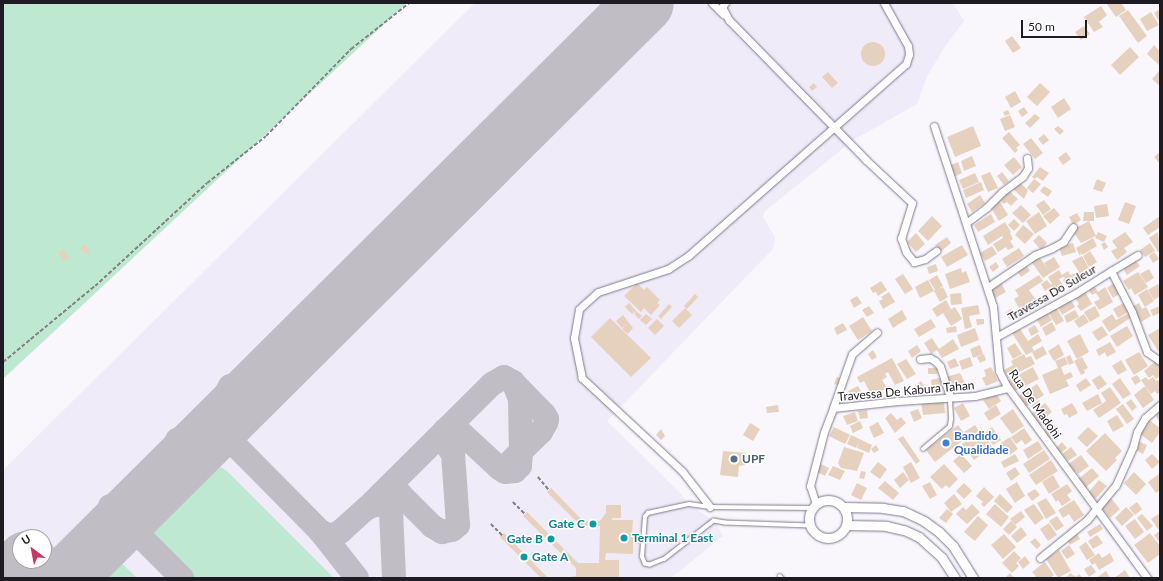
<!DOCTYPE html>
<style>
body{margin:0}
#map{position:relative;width:1163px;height:581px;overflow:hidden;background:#f9f7fc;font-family:Lato,sans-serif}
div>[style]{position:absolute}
.built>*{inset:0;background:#efebf8}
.green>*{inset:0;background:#bfe8d1}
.taxiway>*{height:24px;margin:-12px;padding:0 12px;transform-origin:12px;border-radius:12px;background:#c0bec4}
.runway>*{height:60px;margin:-30px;padding:0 30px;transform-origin:30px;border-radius:30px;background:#c0bec4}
.building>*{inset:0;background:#e5d1be}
.round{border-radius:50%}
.path>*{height:1.5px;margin-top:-0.75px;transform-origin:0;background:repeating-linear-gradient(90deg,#828087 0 4px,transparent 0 6px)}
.roads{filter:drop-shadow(0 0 1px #7f788e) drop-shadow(0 0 1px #7f788e)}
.service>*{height:3.5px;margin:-1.75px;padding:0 1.75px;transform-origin:1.75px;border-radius:1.75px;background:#fff}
.minor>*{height:7px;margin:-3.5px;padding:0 3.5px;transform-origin:3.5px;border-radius:3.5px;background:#fff}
.tertiary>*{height:9px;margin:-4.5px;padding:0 4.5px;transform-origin:4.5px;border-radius:4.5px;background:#fff}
.tertiary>.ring{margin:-4.5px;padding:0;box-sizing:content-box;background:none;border:9px solid #fff;border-radius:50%}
.dots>*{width:11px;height:11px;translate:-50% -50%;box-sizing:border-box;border:2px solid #fff;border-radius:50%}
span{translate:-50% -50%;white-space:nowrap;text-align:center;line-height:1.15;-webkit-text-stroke:3px #fff;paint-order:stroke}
.street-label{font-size:12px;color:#1e1b23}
.shop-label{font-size:12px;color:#366cbe;font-weight:700}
.left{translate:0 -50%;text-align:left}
.service-label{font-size:12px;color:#4e5e75;font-weight:700}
.culture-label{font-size:12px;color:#0d838f;font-weight:700}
.right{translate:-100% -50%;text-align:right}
.frame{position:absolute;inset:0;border:4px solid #1e1b23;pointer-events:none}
.north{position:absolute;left:12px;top:529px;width:40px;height:40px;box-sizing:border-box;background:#fff;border:1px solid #a5a4a7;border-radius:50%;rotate:328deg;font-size:11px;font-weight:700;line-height:16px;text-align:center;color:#1e1b23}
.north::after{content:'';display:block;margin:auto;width:14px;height:18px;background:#c63863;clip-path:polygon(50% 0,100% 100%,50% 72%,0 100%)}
.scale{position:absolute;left:1021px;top:20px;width:66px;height:18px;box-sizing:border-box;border:2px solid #1e1b23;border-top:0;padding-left:5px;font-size:12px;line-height:14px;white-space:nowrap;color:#1e1b23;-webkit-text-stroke:3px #fff;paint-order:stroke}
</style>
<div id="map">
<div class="built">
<div style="clip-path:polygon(evenodd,475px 3px,953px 3px,964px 21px,944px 48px,927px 77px,917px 104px,855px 139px,765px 211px,763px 217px,775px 237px,773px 249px,607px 421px,678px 491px,689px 504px,714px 521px,723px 536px,671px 578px,3px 578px,3px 470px,475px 3px,20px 537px,44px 537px,44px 561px,20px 561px,20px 537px)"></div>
</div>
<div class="green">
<div style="clip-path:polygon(3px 3px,407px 3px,3px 379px)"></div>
<div style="clip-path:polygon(191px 461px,205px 461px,219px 466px,227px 471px,334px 578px,195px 578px,134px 516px,176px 469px)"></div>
<div style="clip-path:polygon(106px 548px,137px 578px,76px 578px)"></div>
</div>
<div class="taxiway">
<div style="left:230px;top:386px;width:15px;rotate:118deg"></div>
<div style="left:223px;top:399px;width:15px;rotate:101deg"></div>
<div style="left:220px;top:414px;width:24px;rotate:73deg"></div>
<div style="left:227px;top:437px;width:132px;rotate:45.3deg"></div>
<div style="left:320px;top:531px;width:60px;rotate:51.8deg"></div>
<div style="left:445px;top:430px;width:9px;rotate:-13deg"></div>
<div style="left:454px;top:428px;width:4px;rotate:27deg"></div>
<div style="left:458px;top:430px;width:56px;rotate:42.8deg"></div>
<div style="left:499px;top:468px;width:7px;rotate:34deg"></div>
<div style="left:505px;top:472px;width:10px;rotate:-6deg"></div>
<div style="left:515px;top:471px;width:7px;rotate:-45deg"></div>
<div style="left:520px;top:466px;width:14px;rotate:-86deg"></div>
<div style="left:521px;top:452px;width:53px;rotate:-91.1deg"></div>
<div style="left:520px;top:399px;width:18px;rotate:-112deg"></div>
<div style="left:177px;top:440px;width:17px;rotate:-25deg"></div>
<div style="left:192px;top:433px;width:12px;rotate:-9deg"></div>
<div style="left:204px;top:431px;width:11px;rotate:5deg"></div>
<div style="left:215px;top:432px;width:13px;rotate:23deg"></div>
<div style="left:382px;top:493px;width:11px;rotate:-10deg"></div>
<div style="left:393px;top:491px;width:8px;rotate:23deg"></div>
<div style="left:400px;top:494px;width:45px;rotate:45deg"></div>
<div style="left:432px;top:526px;width:12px;rotate:31deg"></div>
<div style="left:442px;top:532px;width:10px;rotate:-11deg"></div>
<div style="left:452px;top:530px;width:8px;rotate:-40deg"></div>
<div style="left:458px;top:525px;width:71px;rotate:-94deg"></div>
<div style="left:453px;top:454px;width:16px;rotate:-125deg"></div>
<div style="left:444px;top:441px;width:9px;rotate:180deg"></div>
<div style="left:110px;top:506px;width:102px;rotate:45deg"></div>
<div style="left:367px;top:508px;width:9px;rotate:-21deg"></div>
<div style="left:375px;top:505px;width:10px"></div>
<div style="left:385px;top:505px;width:8px;rotate:45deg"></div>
<div style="left:391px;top:511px;width:67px;rotate:87.4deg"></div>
<div style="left:320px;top:531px;width:11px;rotate:27deg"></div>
<div style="left:330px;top:536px;width:11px;rotate:-22deg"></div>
<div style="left:340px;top:532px;width:36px;rotate:-42deg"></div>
<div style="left:367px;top:508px;width:176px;rotate:-44.8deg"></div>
<div style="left:492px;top:384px;width:14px;rotate:-30deg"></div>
<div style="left:504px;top:377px;width:10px;rotate:29deg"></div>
<div style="left:513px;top:382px;width:45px;rotate:45.9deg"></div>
<div style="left:544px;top:414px;width:6px;rotate:59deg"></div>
<div style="left:547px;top:419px;width:4px;rotate:104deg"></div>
<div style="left:546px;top:423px;width:10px;rotate:119deg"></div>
<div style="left:541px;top:432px;width:45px;rotate:135.9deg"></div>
<div style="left:40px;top:577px;width:1px;rotate:45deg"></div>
</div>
<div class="runway">
<div style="left:10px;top:578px;width:24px;rotate:-45deg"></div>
<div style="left:66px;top:578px;width:815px;rotate:-44.85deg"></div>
</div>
<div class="building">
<div style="clip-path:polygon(1106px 3px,1121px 3px,1126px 10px,1116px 17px)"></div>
<div style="clip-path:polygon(1101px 6px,1107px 15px,1099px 22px,1103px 27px,1094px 32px,1084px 17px)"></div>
<div style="clip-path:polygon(1160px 9px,1160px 23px,1154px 13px)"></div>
<div style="clip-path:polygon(1128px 10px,1147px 36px,1138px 43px,1119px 16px)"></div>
<div style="clip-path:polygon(1151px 12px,1159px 25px,1147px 31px,1140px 19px)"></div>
<div style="clip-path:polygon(1084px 26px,1090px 34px,1081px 40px,1075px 32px)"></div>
<div style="clip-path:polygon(1012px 36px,1021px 48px,1013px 53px,1005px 41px)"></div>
<div class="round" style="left:861px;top:42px;width:24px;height:24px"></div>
<div style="clip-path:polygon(1154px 45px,1160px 51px,1160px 66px,1147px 54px)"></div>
<div style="clip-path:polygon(1130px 47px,1139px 57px,1120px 75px,1111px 65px)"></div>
<div style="clip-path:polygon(1160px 70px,1160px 86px,1152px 79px)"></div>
<div style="clip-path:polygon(828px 72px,838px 83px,832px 88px,822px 77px)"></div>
<div style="clip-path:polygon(814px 83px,817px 87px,812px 91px,809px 87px)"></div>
<div style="clip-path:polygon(1040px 83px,1050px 92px,1037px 106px,1027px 97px)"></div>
<div style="clip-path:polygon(1015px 91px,1021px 102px,1011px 108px,1005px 97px)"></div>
<div style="clip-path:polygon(1064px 98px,1071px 109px,1058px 118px,1051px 107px)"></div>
<div style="clip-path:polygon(1024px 107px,1028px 113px,1022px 117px,1018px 111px)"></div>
<div style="clip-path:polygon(1008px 110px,1010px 114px,1005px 116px,1003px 112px)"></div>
<div style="clip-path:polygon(1035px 114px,1040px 118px,1030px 128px,1025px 123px)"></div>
<div style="clip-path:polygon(1010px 115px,1015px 127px,1005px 131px,1000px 119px)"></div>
<div style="clip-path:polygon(973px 126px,981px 146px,955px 157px,947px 137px)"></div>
<div style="clip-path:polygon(1058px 126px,1064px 131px,1060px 135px,1054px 129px)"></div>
<div style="clip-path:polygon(1009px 132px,1020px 145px,1016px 148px,1018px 150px,1015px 153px,1002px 138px)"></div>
<div style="clip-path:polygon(1044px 134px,1049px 140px,1043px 145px,1038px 139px)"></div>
<div style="clip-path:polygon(1031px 138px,1043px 153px,1035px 159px,1023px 144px)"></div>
<div style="clip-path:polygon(1066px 152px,1071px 159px,1063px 165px,1058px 158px)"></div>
<div style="clip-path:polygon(1160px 152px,1160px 164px,1154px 157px)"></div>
<div style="clip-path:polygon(972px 156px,976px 166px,964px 171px,961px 161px)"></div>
<div style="clip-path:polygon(1014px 157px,1022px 167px,1013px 175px,1004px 165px)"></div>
<div style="clip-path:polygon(958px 162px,962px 173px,953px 177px,949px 166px)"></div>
<div style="clip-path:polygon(1040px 167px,1049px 173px,1043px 181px,1037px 177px,1035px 179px,1032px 177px)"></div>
<div style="clip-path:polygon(990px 172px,998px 188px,988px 192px,981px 176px)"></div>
<div style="clip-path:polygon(1002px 172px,1009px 181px,1004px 185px,997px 176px)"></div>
<div style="clip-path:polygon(975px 173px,979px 182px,963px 189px,959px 180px)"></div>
<div style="clip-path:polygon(1034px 179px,1041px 184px,1033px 193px,1027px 188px)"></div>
<div style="clip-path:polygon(1097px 179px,1106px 183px,1102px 192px,1093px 189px)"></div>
<div style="clip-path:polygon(981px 182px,984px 190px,966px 198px,963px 190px)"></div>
<div style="clip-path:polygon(1019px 182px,1028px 190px,1024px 199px,1013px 189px)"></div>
<div style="clip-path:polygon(1044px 186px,1052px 191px,1048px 197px,1040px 191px)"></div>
<div style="clip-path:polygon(1008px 190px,1018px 199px,1011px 206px,1007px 202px,1004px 204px,999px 200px)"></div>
<div style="clip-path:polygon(980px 195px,985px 203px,972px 212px,967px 204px)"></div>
<div style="clip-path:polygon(999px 200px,1008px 215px,999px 221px,990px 206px)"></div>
<div style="clip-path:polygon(1044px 200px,1051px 209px,1043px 215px,1036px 205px)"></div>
<div style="clip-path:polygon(1125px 202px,1136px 206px,1129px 224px,1118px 220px)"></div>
<div style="clip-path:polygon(1107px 204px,1109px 216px,1096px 218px,1094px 206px)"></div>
<div style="clip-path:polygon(1021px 205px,1031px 215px,1023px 223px,1012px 213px)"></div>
<div style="clip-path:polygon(1054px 208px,1060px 215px,1050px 224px,1043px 216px)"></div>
<div style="clip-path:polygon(1039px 212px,1047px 226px,1035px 234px,1026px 221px)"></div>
<div style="clip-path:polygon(1084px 212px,1094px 212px,1094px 221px,1083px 221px)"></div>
<div style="clip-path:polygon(1077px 213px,1081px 220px,1073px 225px,1069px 217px)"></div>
<div style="clip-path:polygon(991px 214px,995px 222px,978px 232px,974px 225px)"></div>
<div style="clip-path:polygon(932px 216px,942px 226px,928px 241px,918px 231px)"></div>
<div style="clip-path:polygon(1160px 216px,1160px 227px,1148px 235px,1143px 228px)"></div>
<div style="clip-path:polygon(1014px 219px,1020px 225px,1014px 231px,1008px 225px)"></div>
<div style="clip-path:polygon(1089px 221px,1096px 236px,1081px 243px,1072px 230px)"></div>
<div style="clip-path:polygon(1005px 222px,1011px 232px,1010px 233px,1013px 239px,1010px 241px,1014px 247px,1008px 250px,1006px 247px,998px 252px,993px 244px,1003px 238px,1002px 236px,988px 245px,983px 236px)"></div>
<div style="clip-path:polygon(1023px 225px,1034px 234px,1025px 244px,1015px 235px)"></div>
<div style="clip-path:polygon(1098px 232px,1107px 236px,1104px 242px,1095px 238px)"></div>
<div style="clip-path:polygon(1125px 232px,1133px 242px,1124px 248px,1127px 252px,1117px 260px,1111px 251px,1117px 248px,1112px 241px)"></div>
<div style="clip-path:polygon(1158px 232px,1160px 251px,1158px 252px,1149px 238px)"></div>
<div style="clip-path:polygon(916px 233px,925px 244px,916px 252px,907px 242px)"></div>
<div style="clip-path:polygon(1039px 235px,1047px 243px,1041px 250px,1033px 241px)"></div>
<div style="clip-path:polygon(947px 237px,951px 243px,940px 252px,935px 245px)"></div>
<div style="clip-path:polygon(1093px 238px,1097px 246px,1082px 255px,1081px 252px,1080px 256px,1076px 248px)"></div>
<div style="clip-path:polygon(1105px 242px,1108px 247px,1104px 250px,1101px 244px)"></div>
<div style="clip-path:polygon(1073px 243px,1076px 252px,1062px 256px,1059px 247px)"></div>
<div style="clip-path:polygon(1150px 243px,1155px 251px,1145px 257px,1140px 250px)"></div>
<div style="clip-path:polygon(84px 245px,90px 250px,87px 254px,80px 249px)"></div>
<div style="clip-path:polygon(962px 245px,968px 255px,947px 267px,941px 257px)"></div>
<div style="clip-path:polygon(992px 246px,997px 254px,985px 261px,980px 253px)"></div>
<div style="clip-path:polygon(1019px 248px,1024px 256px,1007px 267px,1002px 259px)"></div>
<div style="clip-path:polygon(63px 249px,69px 258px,63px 261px,58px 253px)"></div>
<div style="clip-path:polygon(1090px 251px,1097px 262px,1089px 267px,1083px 256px)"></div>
<div style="clip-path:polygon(1154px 252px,1159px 259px,1153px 263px,1149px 256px)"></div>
<div style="clip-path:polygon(1038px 255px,1049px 271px,1044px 263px,1054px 257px,1060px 267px,1043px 278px,1030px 260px)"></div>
<div style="clip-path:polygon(1082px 256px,1093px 275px,1080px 283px,1078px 281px,1074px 283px,1076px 285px,1071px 288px,1069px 285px,1067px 287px,1063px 280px,1065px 278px,1064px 277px,1059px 279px,1065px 289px,1057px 295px,1052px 287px,1045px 291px,1041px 284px,1047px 280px,1051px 285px,1052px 284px,1048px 277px,1059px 270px,1062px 275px,1068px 271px,1070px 275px,1079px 272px,1072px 261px)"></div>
<div style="clip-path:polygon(1135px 260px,1140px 266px,1127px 275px,1122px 266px)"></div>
<div style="clip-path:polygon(996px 262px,999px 267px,993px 272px,989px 267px)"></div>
<div style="clip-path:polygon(1024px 262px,1030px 271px,1021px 277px,1015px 268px)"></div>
<div style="clip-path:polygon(936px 264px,938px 271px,929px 274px,927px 267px)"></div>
<div style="clip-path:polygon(961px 268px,962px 273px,966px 271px,970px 282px,950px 289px,945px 274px)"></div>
<div style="clip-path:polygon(1149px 269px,1154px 278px,1146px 283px,1140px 274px)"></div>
<div style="clip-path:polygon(1138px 272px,1148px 287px,1135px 295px,1131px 288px,1129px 290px,1123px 281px)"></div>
<div style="clip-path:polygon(903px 274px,913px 289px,905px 294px,895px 279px)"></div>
<div style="clip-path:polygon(937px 275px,943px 286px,938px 289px,943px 287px,948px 297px,940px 302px,934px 291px,920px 298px,915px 287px,928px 280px,934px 291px,935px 290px,929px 280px)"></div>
<div style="clip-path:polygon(1039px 275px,1043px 281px,1029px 290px,1035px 299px,1031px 301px,1036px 308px,1023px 316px,1014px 299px,1019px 296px,1015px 290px)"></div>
<div style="clip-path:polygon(881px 281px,887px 290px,878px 296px,876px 292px,873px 293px,870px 288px)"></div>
<div style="clip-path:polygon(1000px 281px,1006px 292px,995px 298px,989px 287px)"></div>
<div style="clip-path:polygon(1115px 282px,1122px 292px,1113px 298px,1107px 288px)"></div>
<div style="clip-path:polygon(637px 283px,644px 290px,647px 287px,660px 300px,657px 303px,660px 305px,651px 315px,644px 308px,641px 312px,624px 296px)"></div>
<div style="clip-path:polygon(1093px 284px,1098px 292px,1105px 287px,1113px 302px,1099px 310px,1094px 302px,1100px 299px,1096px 293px,1092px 295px,1087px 288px)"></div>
<div style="clip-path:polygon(1158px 284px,1160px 288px,1160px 296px,1154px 300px,1148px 290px)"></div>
<div style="clip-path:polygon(1147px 289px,1154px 301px,1145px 307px,1138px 295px)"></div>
<div style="clip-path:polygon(1084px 290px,1092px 304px,1081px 311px,1077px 306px,1079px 304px,1074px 296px)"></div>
<div style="clip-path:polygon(889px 292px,895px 302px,883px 309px,879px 301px,883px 299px,881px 297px)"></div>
<div style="clip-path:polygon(961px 293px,962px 304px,951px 305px,950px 294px)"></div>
<div style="clip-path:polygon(1047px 293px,1051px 300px,1045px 304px,1041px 297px)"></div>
<div style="clip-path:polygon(695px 294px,698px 297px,687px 309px,684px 306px)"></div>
<div style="clip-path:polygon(857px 296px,862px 303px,854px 308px,850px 300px)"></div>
<div style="clip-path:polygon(1070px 298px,1075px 307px,1062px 315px,1057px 305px)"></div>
<div style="clip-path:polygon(946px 300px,951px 309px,945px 313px,955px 307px,962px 319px,951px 326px,943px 313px,937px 317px,932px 309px)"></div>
<div style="clip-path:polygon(1125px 302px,1130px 311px,1118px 318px,1113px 309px)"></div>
<div style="clip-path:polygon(629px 303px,636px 311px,632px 314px,625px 307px)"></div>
<div style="clip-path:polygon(1139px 303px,1142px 309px,1146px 307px,1151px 316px,1141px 322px,1132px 307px)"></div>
<div style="clip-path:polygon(669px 304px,672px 307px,661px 319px,658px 316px)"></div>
<div style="clip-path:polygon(978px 305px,980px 314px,969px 316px,972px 327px,965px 329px,961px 308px)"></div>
<div style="clip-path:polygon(869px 306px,874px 313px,867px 317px,862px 310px)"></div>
<div style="clip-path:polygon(1095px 306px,1100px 316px,1090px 322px,1084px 312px)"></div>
<div style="clip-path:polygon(1160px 306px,1160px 313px,1153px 316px,1150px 310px)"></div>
<div style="clip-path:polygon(1056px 307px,1064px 321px,1056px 325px,1048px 312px)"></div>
<div style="clip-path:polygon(685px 308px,692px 315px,679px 328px,672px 321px)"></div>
<div style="clip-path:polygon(1011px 309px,1016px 316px,1010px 320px,1005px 313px)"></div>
<div style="clip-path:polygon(902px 310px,907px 319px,893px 328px,888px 319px)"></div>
<div style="clip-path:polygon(1075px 310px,1079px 317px,1067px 323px,1064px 316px)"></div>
<div style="clip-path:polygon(636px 311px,642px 316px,639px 319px,634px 314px)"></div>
<div style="clip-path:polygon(1047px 312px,1052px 320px,1041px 327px,1036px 318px)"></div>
<div style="clip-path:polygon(1129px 313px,1132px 317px,1109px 332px,1102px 321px,1112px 314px,1116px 320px)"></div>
<div style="clip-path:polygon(646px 314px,652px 319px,646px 325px,640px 320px)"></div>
<div style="clip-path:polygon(1084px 314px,1089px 322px,1079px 328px,1074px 321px)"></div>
<div style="clip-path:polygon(623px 315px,633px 328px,628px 334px,622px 329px,627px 324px,622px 328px,616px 321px)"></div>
<div style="clip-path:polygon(863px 317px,872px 331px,858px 340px,849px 326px)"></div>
<div style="clip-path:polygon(610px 318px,651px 358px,631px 377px,591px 337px)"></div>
<div style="clip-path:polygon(657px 319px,664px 326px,655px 335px,648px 328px)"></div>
<div style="clip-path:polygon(931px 319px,936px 327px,919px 337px,914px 329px)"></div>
<div style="clip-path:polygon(976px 319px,984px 319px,984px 324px,977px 325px)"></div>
<div style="clip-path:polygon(1052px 322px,1056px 330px,1046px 336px,1042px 328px)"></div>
<div style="clip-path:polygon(843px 323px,847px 330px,837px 335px,834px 328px)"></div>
<div style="clip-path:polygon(1035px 325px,1039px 332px,1031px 336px,1028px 329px)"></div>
<div style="clip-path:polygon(956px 326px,957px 332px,947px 333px,946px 328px)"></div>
<div style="clip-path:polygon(1102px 326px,1108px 335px,1098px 341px,1092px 332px)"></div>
<div style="clip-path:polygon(1127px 326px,1133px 336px,1117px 347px,1110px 336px)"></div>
<div style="clip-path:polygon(975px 328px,979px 340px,961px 347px,957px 335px)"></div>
<div style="clip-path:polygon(1160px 328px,1160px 354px,1148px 335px)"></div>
<div style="clip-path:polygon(1020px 329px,1028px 341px,1038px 334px,1042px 341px,1032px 347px,1034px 351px,1026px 355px,1012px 333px)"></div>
<div style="clip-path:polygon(1080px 334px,1089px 352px,1077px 359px,1067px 341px)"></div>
<div style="clip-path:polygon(932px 338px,939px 349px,953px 339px,959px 349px,942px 358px,937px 350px,931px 354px,924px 343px)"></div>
<div style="clip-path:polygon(1110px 342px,1116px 352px,1107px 357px,1105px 352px,1099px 356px,1096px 350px)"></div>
<div style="clip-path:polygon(1015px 343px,1022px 354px,1013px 359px,1007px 348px)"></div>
<div style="clip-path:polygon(1059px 344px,1064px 355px,1054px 361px,1048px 351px)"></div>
<div style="clip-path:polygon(917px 345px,921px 351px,912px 358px,908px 351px)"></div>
<div style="clip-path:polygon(980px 345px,983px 354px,973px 358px,970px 349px)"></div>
<div style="clip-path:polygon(1043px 346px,1047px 354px,1036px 360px,1032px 352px)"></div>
<div style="clip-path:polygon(873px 350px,877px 357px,872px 360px,868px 354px)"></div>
<div style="clip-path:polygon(1139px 352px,1148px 366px,1134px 375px,1125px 360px)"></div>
<div style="clip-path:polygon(984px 354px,986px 360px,980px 363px,977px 357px)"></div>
<div style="clip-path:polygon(1024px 354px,1026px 358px,1031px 356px,1035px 364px,1008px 378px,1004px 370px,1013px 365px,1011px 361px)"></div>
<div style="clip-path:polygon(1070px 355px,1074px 363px,1069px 365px,1066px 357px)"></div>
<div style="clip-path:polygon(970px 357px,973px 366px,962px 370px,959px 361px)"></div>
<div style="clip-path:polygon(1065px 357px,1068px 364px,1061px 367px,1064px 375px,1071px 372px,1073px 377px,1066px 380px,1069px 386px,1050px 394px,1042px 375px,1058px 368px,1055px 361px)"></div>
<div style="clip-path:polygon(1082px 357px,1088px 368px,1084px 370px,1085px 373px,1081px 375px,1074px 361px)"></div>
<div style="clip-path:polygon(892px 358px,904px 381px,895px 385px,888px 372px,885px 374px,887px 377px,882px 380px,887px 388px,872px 396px,864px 381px,860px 383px,857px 377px)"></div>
<div style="clip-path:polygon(955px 358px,959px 366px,950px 369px,947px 362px)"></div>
<div style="clip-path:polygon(906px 359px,916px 374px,907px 379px,897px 364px)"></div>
<div style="clip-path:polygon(1121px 360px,1127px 370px,1118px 375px,1112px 366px)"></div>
<div style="clip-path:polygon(1157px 360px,1160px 364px,1160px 376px,1156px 379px,1153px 375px,1149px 378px,1144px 371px)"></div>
<div style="clip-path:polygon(991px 367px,998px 381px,986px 386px,982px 378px,986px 376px,984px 370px)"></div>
<div style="clip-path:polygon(1033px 367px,1039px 379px,1013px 392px,1007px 381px)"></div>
<div style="clip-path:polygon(928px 368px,937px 368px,937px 374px,928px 374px)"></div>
<div style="clip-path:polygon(960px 373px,966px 385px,952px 390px,946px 377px)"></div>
<div style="clip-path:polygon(1100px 375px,1107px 384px,1098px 390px,1092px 380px)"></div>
<div style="clip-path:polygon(1137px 375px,1141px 381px,1135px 385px,1131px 378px)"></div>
<div style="clip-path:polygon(837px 377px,843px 379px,840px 386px,834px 384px)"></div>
<div style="clip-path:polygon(1146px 377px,1148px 380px,1153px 377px,1156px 381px,1158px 380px,1160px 383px,1160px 392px,1157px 394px,1155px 391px,1151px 394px,1141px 380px)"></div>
<div style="clip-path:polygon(940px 378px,942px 386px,932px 388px,931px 380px)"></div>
<div style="clip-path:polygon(1086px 378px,1091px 385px,1080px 392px,1076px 385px)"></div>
<div style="clip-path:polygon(1120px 378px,1131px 394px,1123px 399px,1112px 384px)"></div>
<div style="clip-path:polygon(921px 381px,925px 388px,918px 392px,915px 385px)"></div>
<div style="clip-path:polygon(1037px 384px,1044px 395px,1024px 408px,1017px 397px)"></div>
<div style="clip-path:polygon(858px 386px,864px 397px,854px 403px,848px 391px)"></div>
<div style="clip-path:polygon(1145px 386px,1154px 400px,1143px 408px,1134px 395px)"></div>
<div style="clip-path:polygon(1110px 387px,1121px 403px,1099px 418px,1093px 410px,1106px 401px,1101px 393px)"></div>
<div style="clip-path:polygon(942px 388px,942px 392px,933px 393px,932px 389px)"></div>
<div style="clip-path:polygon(995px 392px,1001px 401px,989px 409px,983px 400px)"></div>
<div style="clip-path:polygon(1098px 394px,1102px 403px,1087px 411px,1082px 403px)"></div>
<div style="clip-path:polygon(1131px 399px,1137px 407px,1132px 411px,1126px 403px)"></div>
<div style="clip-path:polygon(944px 400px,945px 413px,923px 415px,921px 402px)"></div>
<div style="clip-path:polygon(1039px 400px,1042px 405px,1034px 410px,1031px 406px)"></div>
<div style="clip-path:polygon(963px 403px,970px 416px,961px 421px,954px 408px)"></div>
<div style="clip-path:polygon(1045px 403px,1052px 412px,1047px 416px,1049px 419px,1041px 426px,1030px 415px)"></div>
<div style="clip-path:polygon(1072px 403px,1078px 413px,1069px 418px,1067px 414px,1064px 415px,1061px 409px)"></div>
<div style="clip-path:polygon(1123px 404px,1134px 419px,1127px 424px,1116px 409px)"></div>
<div style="clip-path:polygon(778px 405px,779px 412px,767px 413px,766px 407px)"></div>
<div style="clip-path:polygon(996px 405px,1001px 414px,989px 421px,984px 413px)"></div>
<div style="clip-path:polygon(918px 409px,922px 418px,914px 422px,910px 412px)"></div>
<div style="clip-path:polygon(1013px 409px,1024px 426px,1012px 434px,1000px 418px)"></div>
<div style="clip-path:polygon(867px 410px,868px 418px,860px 419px,858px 411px)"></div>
<div style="clip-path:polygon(1160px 411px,1160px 423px,1155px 414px)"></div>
<div style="clip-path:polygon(855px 412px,858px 421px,847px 425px,843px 416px)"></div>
<div style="clip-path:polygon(891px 413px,897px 420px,901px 417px,906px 423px,895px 433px,885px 418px)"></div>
<div style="clip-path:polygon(1117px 415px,1124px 426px,1113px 432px,1107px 421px)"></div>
<div style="clip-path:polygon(1149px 420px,1160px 428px,1160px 432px,1152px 443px,1139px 433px)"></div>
<div style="clip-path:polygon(860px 421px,863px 428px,853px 433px,850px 426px)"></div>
<div style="clip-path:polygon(878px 422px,884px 433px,874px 438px,869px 427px)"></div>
<div style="clip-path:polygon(750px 423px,760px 429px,753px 441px,743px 435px)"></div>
<div style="clip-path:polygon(1052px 423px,1059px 431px,1049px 439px,1042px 432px)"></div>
<div style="clip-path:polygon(958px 425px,967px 437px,935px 462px,926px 450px)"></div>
<div style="clip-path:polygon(975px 425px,979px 431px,968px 438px,964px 432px)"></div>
<div style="clip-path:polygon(834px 427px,850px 435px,845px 444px,829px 436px)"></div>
<div style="clip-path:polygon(992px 427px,1001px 440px,993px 445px,984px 433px)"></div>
<div style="clip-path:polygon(1088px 427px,1098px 436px,1087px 447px,1077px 438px)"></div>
<div style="clip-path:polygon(1024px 428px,1032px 440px,1025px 445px,1022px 440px,1016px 444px,1011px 437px)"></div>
<div style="clip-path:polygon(661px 429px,665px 436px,661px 440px,656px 435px)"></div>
<div style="clip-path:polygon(981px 431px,992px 447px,982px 454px,976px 445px,967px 451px,962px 444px)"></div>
<div style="clip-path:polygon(1105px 433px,1122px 451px,1115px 458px,1117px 460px,1106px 471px,1086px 451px)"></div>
<div style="clip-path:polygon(851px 435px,872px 445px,869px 453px,857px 448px,859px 442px,856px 448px,847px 444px)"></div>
<div style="clip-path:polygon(903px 436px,920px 461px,916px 464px,898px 439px)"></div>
<div style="clip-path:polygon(1010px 437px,1018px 449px,1010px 455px,1001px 443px)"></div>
<div style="clip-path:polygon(1038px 441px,1043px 449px,1028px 459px,1023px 450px)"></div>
<div style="clip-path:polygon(1138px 441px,1147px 445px,1143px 454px,1134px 449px)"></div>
<div style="clip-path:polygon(1062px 442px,1067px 448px,1060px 454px,1055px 449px)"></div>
<div style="clip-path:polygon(876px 445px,879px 450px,874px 453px,871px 449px)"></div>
<div style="clip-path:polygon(844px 447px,864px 453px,857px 471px,841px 468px,838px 463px)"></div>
<div style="clip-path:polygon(1071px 447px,1077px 455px,1068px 461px,1062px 454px)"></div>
<div style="clip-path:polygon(976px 448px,981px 455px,974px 460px,969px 453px)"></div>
<div style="clip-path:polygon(1044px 450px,1050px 459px,1029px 473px,1023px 464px)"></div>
<div style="clip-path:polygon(723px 451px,746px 453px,745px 465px,739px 466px,738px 477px,720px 475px)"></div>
<div style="clip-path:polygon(961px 454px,972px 466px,964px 473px,953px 461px)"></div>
<div style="clip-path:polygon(1015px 454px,1019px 461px,1004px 468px,1001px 462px)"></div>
<div style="clip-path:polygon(1152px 454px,1160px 462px,1152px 469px,1145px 460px)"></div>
<div style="clip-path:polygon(1081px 455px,1089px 466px,1078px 474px,1076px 471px,1073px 473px,1067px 465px)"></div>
<div style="clip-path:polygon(1051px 460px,1058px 471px,1036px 485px,1029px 475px)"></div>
<div style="clip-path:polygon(878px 462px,887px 469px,880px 479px,870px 472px)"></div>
<div style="clip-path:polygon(911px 462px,920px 478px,911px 483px,903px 467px)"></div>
<div style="clip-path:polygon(821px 464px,829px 468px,825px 476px,817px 472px)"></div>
<div style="clip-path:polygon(944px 464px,958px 479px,949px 488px,946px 485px,942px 489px,930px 477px)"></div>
<div style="clip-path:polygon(833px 466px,845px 471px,840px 480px,828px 475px)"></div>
<div style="clip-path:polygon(1015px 467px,1020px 474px,1011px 481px,1006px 473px)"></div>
<div style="clip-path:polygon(1092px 468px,1099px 476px,1084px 489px,1077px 480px)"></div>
<div style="clip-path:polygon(861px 471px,866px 472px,864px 479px,859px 478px)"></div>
<div style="clip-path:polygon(903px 472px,909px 480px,900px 488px,894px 480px)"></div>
<div style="clip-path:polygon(1134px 472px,1146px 484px,1136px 495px,1124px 483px)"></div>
<div style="clip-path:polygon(1159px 474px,1160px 490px,1156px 493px,1148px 482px)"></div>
<div style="clip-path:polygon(1053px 475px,1060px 487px,1049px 494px,1042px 482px)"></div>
<div style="clip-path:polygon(1099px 480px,1107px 486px,1095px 499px,1088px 493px)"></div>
<div style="clip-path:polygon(885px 481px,899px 493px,893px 500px,878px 488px)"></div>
<div style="clip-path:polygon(930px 482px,937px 495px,930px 499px,922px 486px)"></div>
<div style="clip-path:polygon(1017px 482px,1025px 496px,1015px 503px,1006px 489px)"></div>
<div style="clip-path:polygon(857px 483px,867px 488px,861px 500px,851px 495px)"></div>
<div style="clip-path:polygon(964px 483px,972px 491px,964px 499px,956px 491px)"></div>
<div style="clip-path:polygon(1067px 484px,1072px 491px,1067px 495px,1071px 500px,1062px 506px,1058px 500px,1056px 502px,1051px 494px)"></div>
<div style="clip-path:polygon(984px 487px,994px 497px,984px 507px,981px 504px,983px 502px,976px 496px)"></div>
<div style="clip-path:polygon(551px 488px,583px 521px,600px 521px,606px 513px,606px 505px,621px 505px,621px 518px,612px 518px,612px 520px,633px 520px,632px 533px,643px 533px,643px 544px,633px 544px,633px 554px,606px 553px,605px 560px,619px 560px,619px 578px,565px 578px,576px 576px,576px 568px,523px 516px,527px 512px,578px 563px,599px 563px,600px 526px,581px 526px,547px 492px)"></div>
<div style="clip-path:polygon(1035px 489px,1040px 495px,1032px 501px,1027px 494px)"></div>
<div style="clip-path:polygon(954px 494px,962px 504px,951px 512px,944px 503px)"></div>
<div style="clip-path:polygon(1000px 494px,1013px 507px,1007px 513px,994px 501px)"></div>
<div style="clip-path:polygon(1110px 497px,1120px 509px,1110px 518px,1100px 506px)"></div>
<div style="clip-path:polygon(1046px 498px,1056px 513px,1046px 519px,1037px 503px)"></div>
<div style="clip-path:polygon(1074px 500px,1084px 515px,1074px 522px,1069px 514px,1063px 518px,1058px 510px)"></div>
<div style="clip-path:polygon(1137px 502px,1142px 509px,1135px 515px,1129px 508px)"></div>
<div style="clip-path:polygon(972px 504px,980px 512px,967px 524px,956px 514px,963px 507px,966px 510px)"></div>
<div style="clip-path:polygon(995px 504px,1009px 517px,1001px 527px,986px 514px)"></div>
<div style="clip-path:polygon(1034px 504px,1044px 518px,1035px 525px,1024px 510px)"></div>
<div style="clip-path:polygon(1126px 507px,1134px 515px,1122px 526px,1115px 518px)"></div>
<div style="clip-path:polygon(947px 509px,953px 514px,946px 523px,939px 518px)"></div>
<div style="clip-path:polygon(1021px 511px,1025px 517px,1015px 525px,1010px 519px)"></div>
<div style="clip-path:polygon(1160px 513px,1160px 528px,1158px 529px,1151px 519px)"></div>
<div style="clip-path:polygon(1142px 514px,1153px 526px,1147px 531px,1137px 518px)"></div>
<div style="clip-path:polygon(978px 516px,988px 525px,975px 541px,964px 532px)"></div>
<div style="clip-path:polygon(1057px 516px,1064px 526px,1056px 531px,1049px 521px)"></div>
<div style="clip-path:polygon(1135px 519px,1144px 532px,1135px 539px,1125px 526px)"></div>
<div style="clip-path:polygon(1011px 521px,1017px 527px,1009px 535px,1003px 529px)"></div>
<div style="clip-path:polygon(1049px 523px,1057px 535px,1048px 541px,1040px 529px)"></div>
<div style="clip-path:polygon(1100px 524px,1103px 529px,1090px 537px,1087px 532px)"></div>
<div style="clip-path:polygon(1021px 527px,1027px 535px,1017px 543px,1011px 536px)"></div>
<div style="clip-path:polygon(1160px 531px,1160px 543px,1154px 535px)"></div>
<div style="clip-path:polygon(504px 533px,548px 578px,541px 578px,500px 537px)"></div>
<div style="clip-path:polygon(1150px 533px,1160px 546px,1160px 554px,1148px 563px,1134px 545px)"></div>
<div style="clip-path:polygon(1004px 534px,1016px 547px,1003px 559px,991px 545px)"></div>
<div style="clip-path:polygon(1077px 534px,1080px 539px,1070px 545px,1067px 540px)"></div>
<div style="clip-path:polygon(1097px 535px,1103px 543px,1093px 549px,1088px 541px)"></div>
<div style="clip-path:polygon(1035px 538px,1041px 545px,1037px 549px,1030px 542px)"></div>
<div style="clip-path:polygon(1086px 542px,1095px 555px,1087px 560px,1079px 547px)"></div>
<div style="clip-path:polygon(1069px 545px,1075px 554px,1067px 559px,1061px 551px)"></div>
<div style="clip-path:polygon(1059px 550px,1071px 571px,1058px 578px,1046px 559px)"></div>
<div style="clip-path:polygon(1014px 551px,1021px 558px,1016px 563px,1019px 566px,1012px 573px,1002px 563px)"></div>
<div style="clip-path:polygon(1099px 553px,1102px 558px,1110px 553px,1114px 561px,1099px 570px,1095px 563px,1092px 565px,1089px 560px)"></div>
<div style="clip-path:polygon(1025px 556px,1030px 563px,1023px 569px,1018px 562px)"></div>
<div style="clip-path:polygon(1045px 562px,1054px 575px,1050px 578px,1034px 578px,1036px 576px,1032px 572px)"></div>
<div style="clip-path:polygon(1091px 565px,1096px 572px,1089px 577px,1084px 569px)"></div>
<div style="clip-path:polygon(1125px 570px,1130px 578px,1114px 578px)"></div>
<div style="clip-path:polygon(1106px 571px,1110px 578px,1096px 578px)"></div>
<div style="clip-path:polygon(1010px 573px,1014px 578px,1002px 578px,1006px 577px)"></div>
<div style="clip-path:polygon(1070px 573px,1076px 577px,1079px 574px,1083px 578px,1066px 578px)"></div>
</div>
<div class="path">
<div style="left:3px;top:362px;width:119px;rotate:-39.6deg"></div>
<div style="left:95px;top:286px;width:152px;rotate:-42.6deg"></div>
<div style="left:207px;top:183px;width:75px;rotate:-38.5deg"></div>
<div style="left:266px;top:136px;width:122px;rotate:-45.7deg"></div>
<div style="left:351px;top:49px;width:74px;rotate:-38.4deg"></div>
<div style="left:538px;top:477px;width:17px;rotate:50deg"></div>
<div style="left:513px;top:502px;width:17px;rotate:45deg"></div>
<div style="left:491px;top:524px;width:16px;rotate:45deg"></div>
</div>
<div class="roads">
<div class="service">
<div style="left:923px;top:449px;width:35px;rotate:-40deg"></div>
<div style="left:950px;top:426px;width:7px;rotate:-82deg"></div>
<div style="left:951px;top:419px;width:21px;rotate:-93deg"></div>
<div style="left:810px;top:526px;width:85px;rotate:-178deg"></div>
<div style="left:725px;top:523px;width:11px;rotate:-170deg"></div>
<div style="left:714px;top:521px;width:62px;rotate:142.2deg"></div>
<div style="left:665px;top:559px;width:16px;rotate:158deg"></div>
<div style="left:650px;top:565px;width:5px;rotate:-169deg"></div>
<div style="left:645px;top:564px;width:8px;rotate:-113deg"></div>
<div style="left:642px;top:557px;width:40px;rotate:-85.7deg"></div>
<div style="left:645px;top:517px;width:5px;rotate:-53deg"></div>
<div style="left:648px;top:513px;width:42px;rotate:-12.4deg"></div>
<div style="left:689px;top:504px;width:21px;rotate:8deg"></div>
<div style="left:710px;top:507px;width:102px;rotate:0.6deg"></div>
<div style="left:780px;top:576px;width:3px;rotate:45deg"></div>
</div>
<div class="minor">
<div style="left:712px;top:3px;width:16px;rotate:45deg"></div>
<div style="left:725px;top:3px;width:5px;rotate:127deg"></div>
<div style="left:722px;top:7px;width:15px;rotate:62deg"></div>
<div style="left:729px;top:20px;width:196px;rotate:45.6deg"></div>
<div style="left:866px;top:160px;width:63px;rotate:43.1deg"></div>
<div style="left:912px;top:203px;width:37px;rotate:107deg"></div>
<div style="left:901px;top:238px;width:15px;rotate:70deg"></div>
<div style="left:906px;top:252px;width:13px;rotate:51deg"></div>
<div style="left:914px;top:262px;width:11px;rotate:-15deg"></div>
<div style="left:925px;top:259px;width:14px;rotate:-36deg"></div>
<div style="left:934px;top:126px;width:189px;rotate:71.9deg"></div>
<div style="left:993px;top:306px;width:65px;rotate:84.7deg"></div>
<div style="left:999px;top:371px;width:16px;rotate:63deg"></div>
<div style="left:1006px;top:385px;width:239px;rotate:53.8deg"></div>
<div style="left:966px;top:223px;width:26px;rotate:-37deg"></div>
<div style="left:987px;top:207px;width:21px;rotate:-45deg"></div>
<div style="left:1002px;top:192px;width:26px;rotate:-37deg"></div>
<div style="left:1023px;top:176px;width:9px;rotate:-58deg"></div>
<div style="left:1028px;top:168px;width:10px;rotate:-96deg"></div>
<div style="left:1111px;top:271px;width:31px;rotate:-31deg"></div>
<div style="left:988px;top:287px;width:57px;rotate:-34.2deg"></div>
<div style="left:1035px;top:255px;width:18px;rotate:-22deg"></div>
<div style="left:1052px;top:248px;width:13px;rotate:-29deg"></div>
<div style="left:1063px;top:242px;width:18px;rotate:-56deg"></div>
<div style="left:996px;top:337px;width:91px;rotate:-28.8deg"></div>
<div style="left:1076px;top:293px;width:41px;rotate:-32.2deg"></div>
<div style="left:1111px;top:271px;width:46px;rotate:62.9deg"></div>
<div style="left:1132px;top:312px;width:43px;rotate:69.4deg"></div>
<div style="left:1147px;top:352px;width:16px;rotate:35deg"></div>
<div style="left:920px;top:359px;width:10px;rotate:-6deg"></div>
<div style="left:930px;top:358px;width:6px;rotate:31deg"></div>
<div style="left:935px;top:361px;width:7px;rotate:45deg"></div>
<div style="left:940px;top:366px;width:33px;rotate:72deg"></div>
<div style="left:833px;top:408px;width:57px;rotate:-70.6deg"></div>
<div style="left:852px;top:354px;width:33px;rotate:-41deg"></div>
<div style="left:816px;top:504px;width:19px;rotate:-108deg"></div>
<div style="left:810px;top:486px;width:56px;rotate:-75.5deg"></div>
<div style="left:824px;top:432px;width:26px;rotate:-69deg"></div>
<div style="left:833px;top:408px;width:65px;rotate:-6.1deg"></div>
<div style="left:898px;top:401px;width:77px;rotate:-3.7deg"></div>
<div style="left:975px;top:396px;width:34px;rotate:-14deg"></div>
<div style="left:710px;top:507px;width:46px;rotate:-127.9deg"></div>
<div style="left:682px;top:471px;width:137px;rotate:-137.1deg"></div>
<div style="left:582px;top:378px;width:41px;rotate:-101.3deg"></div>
<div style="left:574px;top:338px;width:29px;rotate:-80deg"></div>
<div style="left:579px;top:309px;width:25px;rotate:-42deg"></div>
<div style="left:598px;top:292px;width:74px;rotate:-18.2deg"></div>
<div style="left:668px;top:269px;width:24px;rotate:-33deg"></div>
<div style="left:688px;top:256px;width:290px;rotate:-41.4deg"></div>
<div style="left:906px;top:64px;width:10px;rotate:-73deg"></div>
<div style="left:909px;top:54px;width:8px;rotate:-97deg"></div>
<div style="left:908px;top:46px;width:49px;rotate:-119.2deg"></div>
<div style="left:1040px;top:558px;width:60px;rotate:-39deg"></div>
<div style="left:1087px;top:520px;width:45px;rotate:-50.4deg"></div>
<div style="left:1116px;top:485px;width:42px;rotate:-65.9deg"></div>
<div style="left:1133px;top:447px;width:16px;rotate:-75deg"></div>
<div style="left:1137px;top:432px;width:16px;rotate:-60deg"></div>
<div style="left:1145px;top:418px;width:20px;rotate:-41deg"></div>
</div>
<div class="tertiary">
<div class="ring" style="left:809px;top:500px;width:29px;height:29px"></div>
<div style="left:844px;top:507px;width:39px;rotate:1deg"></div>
<div style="left:883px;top:508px;width:20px;rotate:9deg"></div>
<div style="left:903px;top:511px;width:23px;rotate:25deg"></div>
<div style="left:924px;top:521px;width:19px;rotate:36deg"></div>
<div style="left:939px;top:532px;width:20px;rotate:45deg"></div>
<div style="left:953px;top:546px;width:38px;rotate:58deg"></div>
<div style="left:847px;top:525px;width:39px;rotate:1deg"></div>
<div style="left:886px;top:526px;width:18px;rotate:13deg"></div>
<div style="left:904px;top:530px;width:17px;rotate:25deg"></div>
<div style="left:919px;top:537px;width:31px;rotate:42deg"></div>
<div style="left:942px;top:558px;width:24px;rotate:57deg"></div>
</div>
</div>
<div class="dots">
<div style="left:946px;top:443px;background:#3f7fe0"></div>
<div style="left:734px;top:459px;background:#5c6f8a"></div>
<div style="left:593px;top:524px;background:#0f9aa8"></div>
<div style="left:624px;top:538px;background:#0f9aa8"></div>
<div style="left:551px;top:539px;background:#0f9aa8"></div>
<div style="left:524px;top:557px;background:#0f9aa8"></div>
</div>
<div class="street-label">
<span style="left:1052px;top:293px;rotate:-30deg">Travessa Do Suleur</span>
<span style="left:906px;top:391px;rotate:-5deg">Travessa De Kabura Tahan</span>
<span style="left:1035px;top:404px;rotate:55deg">Rua De Madohi</span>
</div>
<div class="shop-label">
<span class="left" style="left:954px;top:443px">Bandido<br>Qualidade</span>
</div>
<div class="service-label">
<span class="left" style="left:742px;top:459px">UPF</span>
</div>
<div class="culture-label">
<span class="right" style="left:585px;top:524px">Gate C</span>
<span class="left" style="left:632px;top:538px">Terminal 1 East</span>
<span class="right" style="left:543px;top:539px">Gate B</span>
<span class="left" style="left:532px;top:557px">Gate A</span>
</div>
<div class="frame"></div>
<div class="north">U</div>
<div class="scale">50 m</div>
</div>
